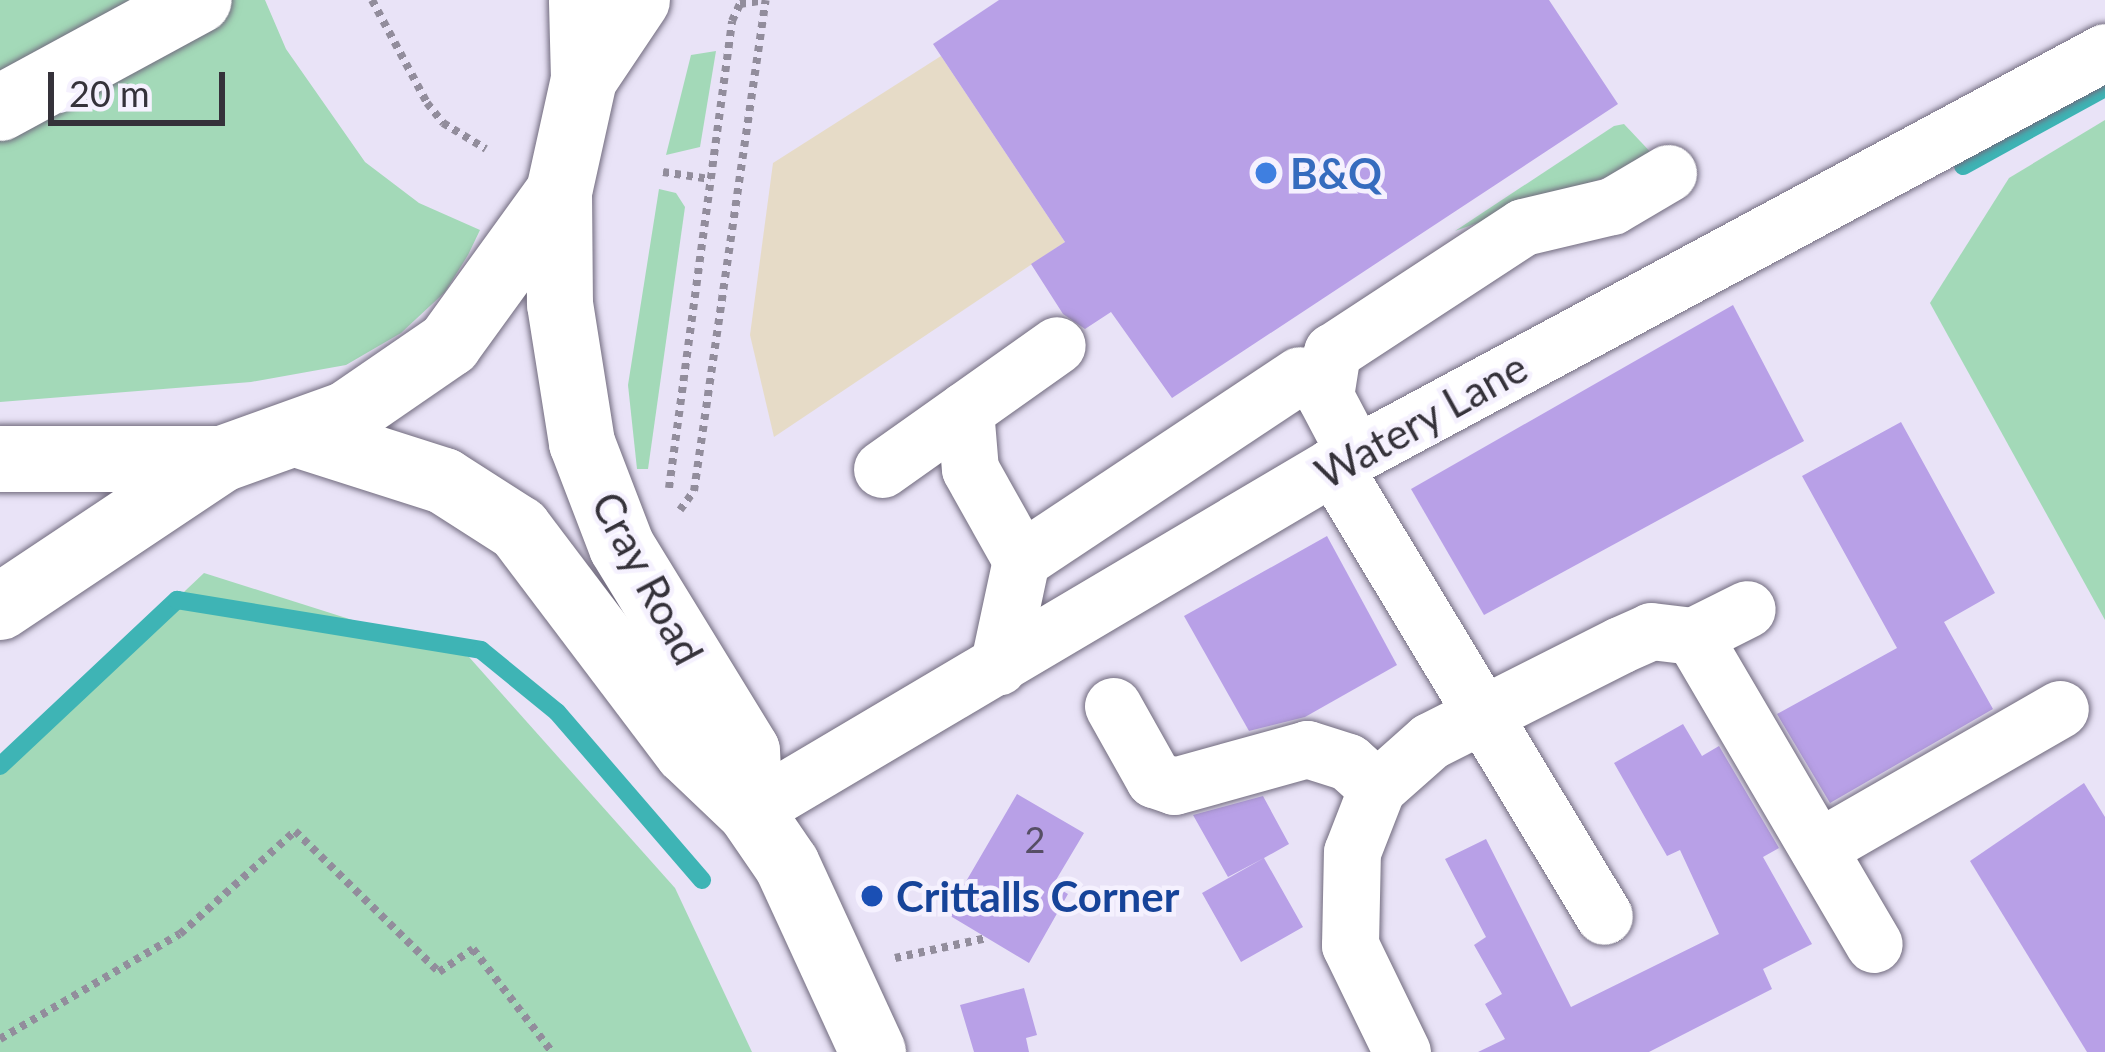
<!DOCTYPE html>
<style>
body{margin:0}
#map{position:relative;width:2105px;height:1052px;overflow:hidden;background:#e9e3f7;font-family:Lato,sans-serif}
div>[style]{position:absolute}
.commercial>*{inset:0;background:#e6dbc7}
.green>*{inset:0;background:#a3d9b8}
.stream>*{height:18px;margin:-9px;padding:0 9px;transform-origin:9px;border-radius:9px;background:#3eb4b5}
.building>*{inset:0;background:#b8a0e7}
.path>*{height:8px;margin-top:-4px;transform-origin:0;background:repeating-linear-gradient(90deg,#928d9c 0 6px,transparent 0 12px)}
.roads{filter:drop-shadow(0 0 3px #716b7e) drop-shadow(0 0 3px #716b7e)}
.minor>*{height:57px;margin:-28.5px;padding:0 28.5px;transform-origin:28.5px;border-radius:28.5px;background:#fff}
.major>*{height:66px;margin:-33px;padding:0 33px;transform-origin:33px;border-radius:33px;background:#fff}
.highway>*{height:66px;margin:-33px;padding:0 33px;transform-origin:33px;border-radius:33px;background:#fff}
.dots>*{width:33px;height:33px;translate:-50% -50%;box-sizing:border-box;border:6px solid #f5f1fe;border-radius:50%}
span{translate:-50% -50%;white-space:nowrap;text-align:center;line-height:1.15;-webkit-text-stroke:9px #f5f1fe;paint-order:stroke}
.number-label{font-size:36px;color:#564e65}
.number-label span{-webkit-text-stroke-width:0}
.shop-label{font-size:42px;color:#366cbe;font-weight:700}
.left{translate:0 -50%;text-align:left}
.street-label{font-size:42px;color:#35323a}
.transit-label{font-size:42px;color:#164399;font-weight:700}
.scale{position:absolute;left:48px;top:72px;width:177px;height:54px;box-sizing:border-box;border:6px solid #35323a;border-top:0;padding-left:15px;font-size:36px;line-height:42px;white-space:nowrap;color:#35323a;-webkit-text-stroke:9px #f5f1fe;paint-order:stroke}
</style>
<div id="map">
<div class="commercial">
<div style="clip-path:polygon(941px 56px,1065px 242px,774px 437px,750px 335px,773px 163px)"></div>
</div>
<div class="green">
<div style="clip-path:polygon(0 0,265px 0,286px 49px,365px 162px,419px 203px,480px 230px,468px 255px,445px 292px,401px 333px,346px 365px,251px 382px,0 402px)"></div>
<div style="clip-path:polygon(716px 51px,700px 147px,666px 155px,691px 55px)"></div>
<div style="clip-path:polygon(2105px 120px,2105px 620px,1930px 303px,2009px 178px)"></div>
<div style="clip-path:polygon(1624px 124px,1657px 159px,1455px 231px,1614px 126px)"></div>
<div style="clip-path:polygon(659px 189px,676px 193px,685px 207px,648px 469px,637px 469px,628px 385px)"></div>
<div style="clip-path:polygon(204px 573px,469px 657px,675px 888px,752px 1052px,0 1052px,0 766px)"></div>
</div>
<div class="stream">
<div style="left:1963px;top:166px;width:162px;rotate:-28.8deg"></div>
<div style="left:0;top:766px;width:243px;rotate:-43.2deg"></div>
<div style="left:177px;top:600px;width:308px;rotate:9.3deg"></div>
<div style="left:481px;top:650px;width:98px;rotate:39.2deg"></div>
<div style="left:557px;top:712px;width:222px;rotate:49.2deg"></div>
</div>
<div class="building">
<div style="clip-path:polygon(999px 0,1549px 0,1618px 104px,1172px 398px,1111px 312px,1085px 329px,1063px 314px,1031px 264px,1065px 242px,933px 44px)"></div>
<div style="clip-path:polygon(1733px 305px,1804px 441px,1484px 615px,1411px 489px)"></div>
<div style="clip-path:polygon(1901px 422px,1995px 593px,1944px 622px,1993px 709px,1830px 803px,1777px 714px,1897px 648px,1802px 476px)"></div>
<div style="clip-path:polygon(1327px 536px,1397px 665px,1305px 717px,1249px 731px,1184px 616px)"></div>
<div style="clip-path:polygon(1683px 724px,1702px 756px,1719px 746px,1779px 848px,1763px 857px,1812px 944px,1763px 969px,1772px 989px,1649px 1052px,1478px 1052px,1505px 1039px,1485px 1004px,1502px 994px,1474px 945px,1486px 937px,1445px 859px,1486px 839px,1571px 1007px,1719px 934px,1680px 850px,1667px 856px,1614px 763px)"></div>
<div style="clip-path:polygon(2084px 783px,2105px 817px,2105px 1052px,2087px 1052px,1970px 861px)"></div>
<div style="clip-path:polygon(1017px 794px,1084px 833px,1053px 885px,1068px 894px,1029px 963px,947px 914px)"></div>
<div style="clip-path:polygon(1263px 796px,1289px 844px,1264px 858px,1303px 927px,1241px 962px,1202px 893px,1264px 858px,1228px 877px,1193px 815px)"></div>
<div style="clip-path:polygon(1024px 988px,1037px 1035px,1026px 1038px,1029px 1052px,974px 1052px,960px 1005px)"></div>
</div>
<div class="path">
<div style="left:372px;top:0;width:117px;rotate:61.9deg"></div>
<div style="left:427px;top:103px;width:26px;rotate:51deg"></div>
<div style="left:443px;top:123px;width:50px;rotate:31.2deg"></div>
<div style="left:663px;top:172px;width:48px;rotate:8.5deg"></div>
<div style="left:669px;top:488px;width:471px;rotate:-82.3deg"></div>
<div style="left:732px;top:21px;width:19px;rotate:-65deg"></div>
<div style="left:740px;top:4px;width:24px;rotate:-9deg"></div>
<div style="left:680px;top:510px;width:24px;rotate:-54deg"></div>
<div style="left:694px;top:491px;width:496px;rotate:-81.7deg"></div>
<div style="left:895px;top:958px;width:94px;rotate:-12.3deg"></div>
<div style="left:0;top:1039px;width:208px;rotate:-30.3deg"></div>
<div style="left:180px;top:934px;width:154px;rotate:-41.8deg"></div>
<div style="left:295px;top:831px;width:202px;rotate:44.4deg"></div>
<div style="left:439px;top:972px;width:41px;rotate:-34.1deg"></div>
<div style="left:473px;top:949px;width:130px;rotate:52.5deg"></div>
</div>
<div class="roads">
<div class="minor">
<div style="left:965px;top:410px;width:59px;rotate:85.2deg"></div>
<div style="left:970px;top:469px;width:104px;rotate:60.7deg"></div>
<div style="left:1021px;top:560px;width:109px;rotate:102.1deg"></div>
<div style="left:1355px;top:453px;width:64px;rotate:-117.8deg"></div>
<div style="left:1325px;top:396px;width:45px;rotate:-81deg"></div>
<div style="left:1332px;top:352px;width:228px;rotate:-33.2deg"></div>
<div style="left:1523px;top:227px;width:91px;rotate:-13.3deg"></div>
<div style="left:1612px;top:206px;width:65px;rotate:-30.5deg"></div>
<div style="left:1333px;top:466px;width:525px;rotate:58.94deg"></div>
<div style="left:882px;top:469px;width:214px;rotate:-35.3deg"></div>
<div style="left:1021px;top:560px;width:334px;rotate:-33.6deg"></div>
<div style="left:1693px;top:636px;width:357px;rotate:59.6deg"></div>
<div style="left:1113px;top:706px;width:84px;rotate:60.7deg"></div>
<div style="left:1154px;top:779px;width:21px;rotate:19deg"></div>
<div style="left:1174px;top:786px;width:138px;rotate:-15.5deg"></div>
<div style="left:1307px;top:749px;width:43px;rotate:17.6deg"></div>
<div style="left:1348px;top:762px;width:39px;rotate:42deg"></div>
<div style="left:750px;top:811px;width:677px;rotate:-30.62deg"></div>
<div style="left:1333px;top:466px;width:876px;rotate:-28.2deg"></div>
<div style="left:1818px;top:848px;width:279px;rotate:-29.9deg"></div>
<div style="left:1402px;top:1052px;width:119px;rotate:-115.9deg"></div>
<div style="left:1350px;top:945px;width:93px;rotate:-88.8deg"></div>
<div style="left:1352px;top:852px;width:69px;rotate:-68.7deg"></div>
<div style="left:1377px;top:788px;width:71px;rotate:-41.6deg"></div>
<div style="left:1430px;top:741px;width:213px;rotate:-26.8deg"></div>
<div style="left:1620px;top:645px;width:34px;rotate:-24deg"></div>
<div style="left:1651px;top:631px;width:42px;rotate:6.8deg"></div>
<div style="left:1693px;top:636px;width:60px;rotate:-26.6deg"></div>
</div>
<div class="major">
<div style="left:559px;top:192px;width:112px;rotate:89.5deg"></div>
<div style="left:560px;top:304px;width:141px;rotate:81deg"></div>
<div style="left:582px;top:443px;width:111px;rotate:69deg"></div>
<div style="left:622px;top:547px;width:239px;rotate:58.5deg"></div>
<div style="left:747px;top:751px;width:60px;rotate:87.1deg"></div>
<div style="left:303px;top:436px;width:148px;rotate:17.7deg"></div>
<div style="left:444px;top:481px;width:89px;rotate:32.6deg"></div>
<div style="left:519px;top:529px;width:278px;rotate:52.9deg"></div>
<div style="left:687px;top:751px;width:87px;rotate:43.6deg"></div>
<div style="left:750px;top:811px;width:65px;rotate:55.6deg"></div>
<div style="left:787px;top:865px;width:206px;rotate:65.3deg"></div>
<div style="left:0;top:459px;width:222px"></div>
<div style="left:222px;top:459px;width:133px;rotate:-19.8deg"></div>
<div style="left:347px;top:414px;width:124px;rotate:-34.5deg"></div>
<div style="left:449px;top:344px;width:188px;rotate:-54.1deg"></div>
<div style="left:559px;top:192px;width:116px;rotate:-77.5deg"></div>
<div style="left:584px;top:79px;width:79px;rotate:-91.5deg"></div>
<div style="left:0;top:607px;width:267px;rotate:-33.7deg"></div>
</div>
<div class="highway">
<div style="left:584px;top:79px;width:95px;rotate:-56.1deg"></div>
<div style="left:0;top:108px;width:226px;rotate:-28.5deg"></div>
</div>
</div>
<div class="dots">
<div style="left:1266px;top:173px;background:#3f7fe0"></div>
<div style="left:872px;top:896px;background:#1a4fb4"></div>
</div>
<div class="number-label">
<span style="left:1035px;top:840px">2</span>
</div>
<div class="shop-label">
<span class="left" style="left:1290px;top:173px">B&amp;Q</span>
</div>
<div class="street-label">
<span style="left:1421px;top:420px;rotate:-29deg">Watery Lane</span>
<span style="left:648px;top:578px;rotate:62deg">Cray Road</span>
</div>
<div class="transit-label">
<span class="left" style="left:896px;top:896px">Crittalls Corner</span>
</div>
<div class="scale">20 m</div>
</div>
